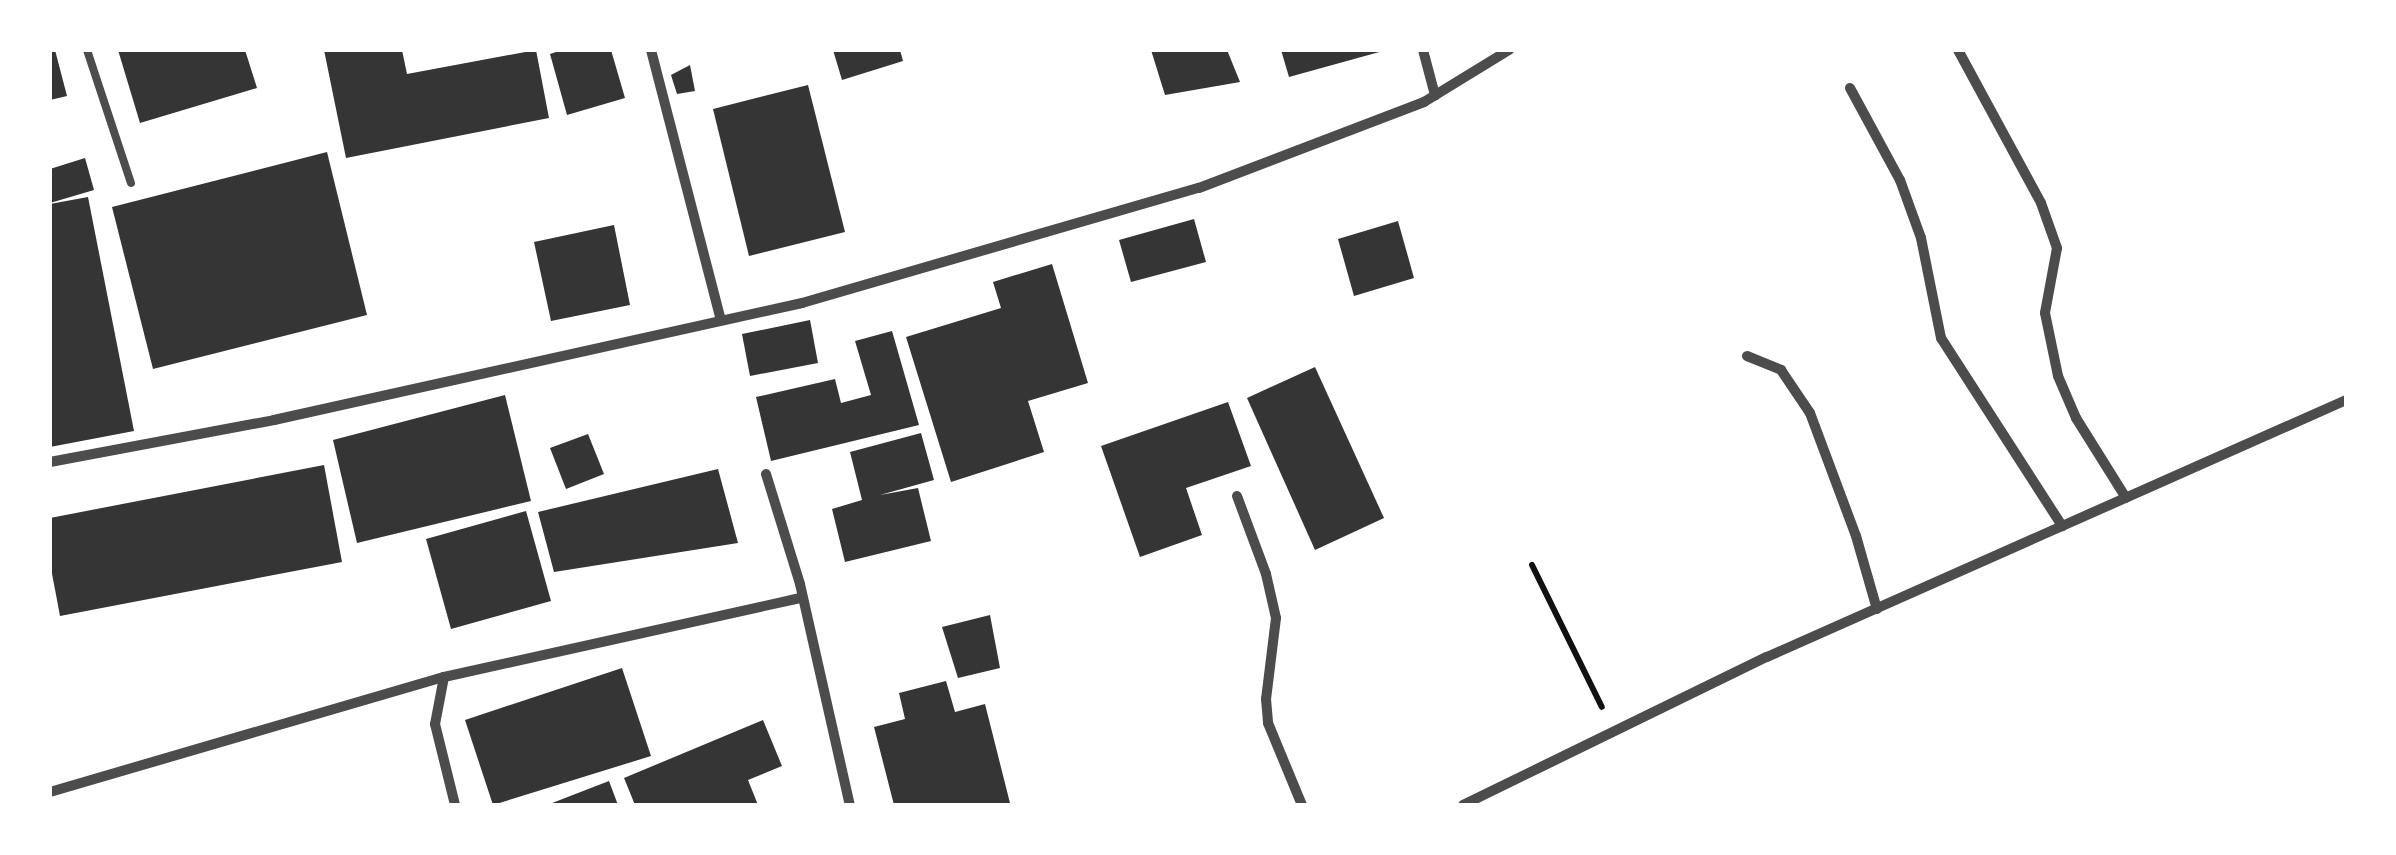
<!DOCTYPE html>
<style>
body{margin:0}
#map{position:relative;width:2396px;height:855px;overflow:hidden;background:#fff;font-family:"IBM Plex Sans",sans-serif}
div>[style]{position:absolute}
.building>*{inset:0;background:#353535}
.path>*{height:6px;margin:-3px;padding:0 3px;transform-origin:3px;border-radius:3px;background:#111}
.service>*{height:8px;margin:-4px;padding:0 4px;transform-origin:4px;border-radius:4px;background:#4c4c4c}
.minor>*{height:10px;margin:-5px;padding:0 5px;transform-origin:5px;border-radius:5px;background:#4c4c4c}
span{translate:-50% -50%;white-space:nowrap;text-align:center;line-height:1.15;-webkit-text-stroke:8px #fff;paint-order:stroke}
.frame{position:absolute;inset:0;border:52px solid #fff;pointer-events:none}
</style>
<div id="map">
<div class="building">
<div style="clip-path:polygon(50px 50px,55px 50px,67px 96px,50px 100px)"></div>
<div style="clip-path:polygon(118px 50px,245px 50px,257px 88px,140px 123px)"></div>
<div style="clip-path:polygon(324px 50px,402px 50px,407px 74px,536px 50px,549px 118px,346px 158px)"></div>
<div style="clip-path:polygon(562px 50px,611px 50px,625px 98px,567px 115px,550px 54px)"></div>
<div style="clip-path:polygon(833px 50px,900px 50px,903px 61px,842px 80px)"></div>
<div style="clip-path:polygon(1151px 50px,1227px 50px,1240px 82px,1165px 95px)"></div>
<div style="clip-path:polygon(1281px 50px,1382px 50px,1383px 51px,1289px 77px)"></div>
<div style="clip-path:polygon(690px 65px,695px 91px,677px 94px,671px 75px)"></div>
<div style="clip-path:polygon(808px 85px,845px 232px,749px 256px,713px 109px)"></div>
<div style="clip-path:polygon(327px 152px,367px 315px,153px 369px,112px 207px)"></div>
<div style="clip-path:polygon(85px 158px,94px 190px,50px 203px,50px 169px)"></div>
<div style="clip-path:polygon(88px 197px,134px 431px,50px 447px,50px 204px)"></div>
<div style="clip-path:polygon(1194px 219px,1206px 262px,1131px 282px,1119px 240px)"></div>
<div style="clip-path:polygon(1398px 221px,1414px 278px,1354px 296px,1338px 239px)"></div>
<div style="clip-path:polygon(614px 225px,630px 305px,551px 321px,534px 242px)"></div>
<div style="clip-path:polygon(1052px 264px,1088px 383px,1028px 401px,1044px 452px,951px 482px,906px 337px,1001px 308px,993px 282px)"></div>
<div style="clip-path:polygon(810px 320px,818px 363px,750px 376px,742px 334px)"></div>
<div style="clip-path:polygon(892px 331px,919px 425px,771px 461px,756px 397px,835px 379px,841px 403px,871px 395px,855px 341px)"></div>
<div style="clip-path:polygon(1315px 367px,1384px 518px,1315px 550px,1247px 398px)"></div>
<div style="clip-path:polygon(505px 395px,531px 501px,357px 543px,333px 440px)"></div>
<div style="clip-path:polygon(1228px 402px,1251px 466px,1186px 488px,1202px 535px,1140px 557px,1101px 446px)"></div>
<div style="clip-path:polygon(921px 433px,934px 480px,880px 495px,918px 488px,931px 541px,845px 562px,832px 509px,862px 500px,850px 452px)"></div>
<div style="clip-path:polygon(588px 434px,604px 474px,566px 489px,550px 448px)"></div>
<div style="clip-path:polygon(324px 465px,342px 562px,60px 616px,50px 563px,50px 518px)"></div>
<div style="clip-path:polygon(718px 469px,738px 543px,554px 572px,538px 512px)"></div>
<div style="clip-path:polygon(526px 511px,551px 601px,451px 629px,426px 539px)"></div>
<div style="clip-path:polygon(990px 615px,1000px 668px,958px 678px,942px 627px)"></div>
<div style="clip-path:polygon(622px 668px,651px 756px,493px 805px,465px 720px)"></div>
<div style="clip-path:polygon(946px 681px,955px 712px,985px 704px,1010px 803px,894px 805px,874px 727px,905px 719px,899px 693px)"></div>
<div style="clip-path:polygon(763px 720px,782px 766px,748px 780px,758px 805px,635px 805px,624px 778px)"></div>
<div style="clip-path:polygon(609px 781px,618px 805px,547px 805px)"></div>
</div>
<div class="path">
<div style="left:1532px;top:565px;width:158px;rotate:63.8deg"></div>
</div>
<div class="service">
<div style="left:87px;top:50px;width:140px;rotate:71.7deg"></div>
</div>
<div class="minor">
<div style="left:651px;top:50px;width:279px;rotate:75.5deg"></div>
<div style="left:1423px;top:50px;width:47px;rotate:75.1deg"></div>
<div style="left:1958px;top:50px;width:174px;rotate:61.5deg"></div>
<div style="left:2041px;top:203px;width:48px;rotate:70.4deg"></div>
<div style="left:2057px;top:248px;width:66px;rotate:100.5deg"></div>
<div style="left:2045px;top:313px;width:64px;rotate:78.3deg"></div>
<div style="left:2058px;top:376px;width:46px;rotate:66.8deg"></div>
<div style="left:2076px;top:418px;width:94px;rotate:58deg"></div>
<div style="left:1850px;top:88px;width:105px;rotate:61.5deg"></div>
<div style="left:1900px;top:180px;width:62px;rotate:70.1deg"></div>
<div style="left:1921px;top:238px;width:102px;rotate:78.7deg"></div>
<div style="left:1941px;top:338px;width:224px;rotate:57.2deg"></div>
<div style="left:1747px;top:356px;width:37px;rotate:22deg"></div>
<div style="left:1781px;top:370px;width:52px;rotate:56deg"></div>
<div style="left:1810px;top:413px;width:131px;rotate:69.5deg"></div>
<div style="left:1856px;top:536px;width:76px;rotate:74deg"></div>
<div style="left:50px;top:462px;width:228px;rotate:-10.6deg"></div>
<div style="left:274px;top:420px;width:541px;rotate:-12.49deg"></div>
<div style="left:802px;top:303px;width:413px;rotate:-16.2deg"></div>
<div style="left:1199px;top:188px;width:241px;rotate:-20.9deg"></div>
<div style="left:1424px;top:102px;width:100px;rotate:-31.5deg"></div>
<div style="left:766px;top:474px;width:115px;rotate:72.8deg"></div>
<div style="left:800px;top:584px;width:227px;rotate:77.3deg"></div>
<div style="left:1237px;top:496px;width:83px;rotate:69.6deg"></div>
<div style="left:1266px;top:574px;width:45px;rotate:77.2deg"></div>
<div style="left:1276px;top:618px;width:82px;rotate:97deg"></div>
<div style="left:1266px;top:699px;width:24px;rotate:85deg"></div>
<div style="left:1268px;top:723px;width:89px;rotate:67.5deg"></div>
<div style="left:444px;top:677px;width:48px;rotate:100.8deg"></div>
<div style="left:435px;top:724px;width:83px;rotate:76.1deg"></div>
<div style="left:50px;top:792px;width:410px;rotate:-16.3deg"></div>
<div style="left:444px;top:677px;width:365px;rotate:-12.5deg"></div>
<div style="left:1463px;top:805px;width:338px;rotate:-26deg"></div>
<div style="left:1767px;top:657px;width:633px;rotate:-23.93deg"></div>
</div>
<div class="frame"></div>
</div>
